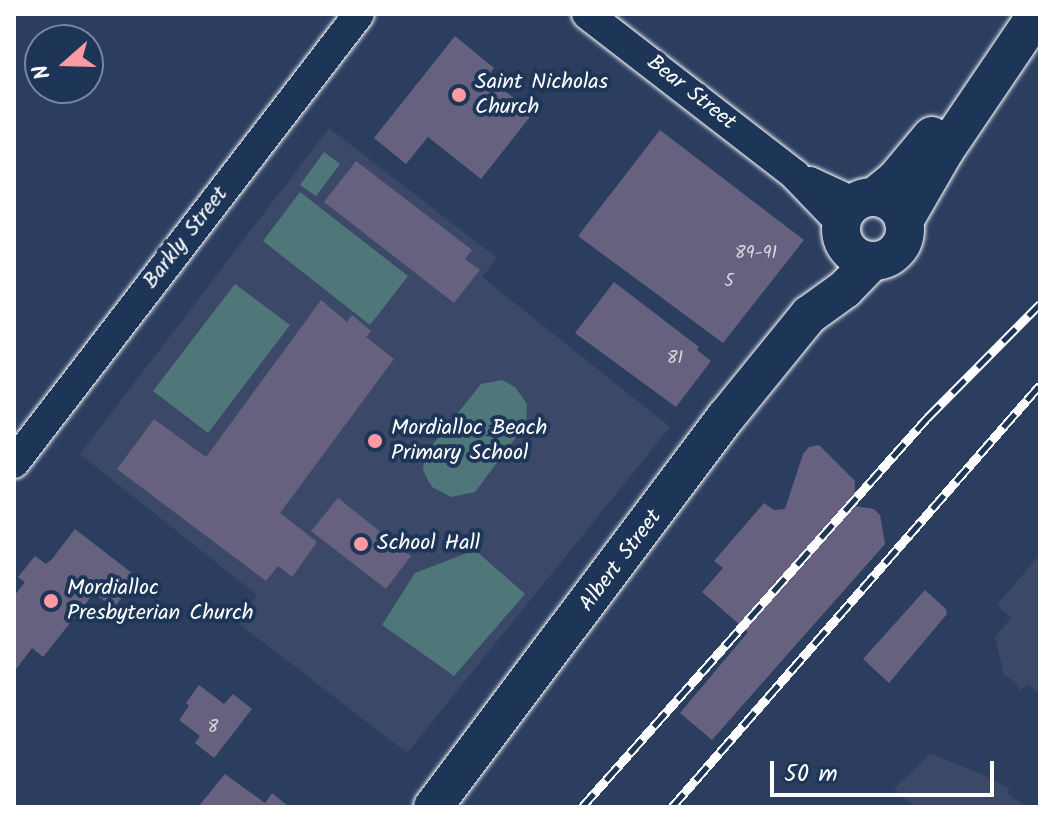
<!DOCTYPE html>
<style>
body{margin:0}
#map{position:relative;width:1054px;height:821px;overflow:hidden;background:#2b3e5f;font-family:Kalam,sans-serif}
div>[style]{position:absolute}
.built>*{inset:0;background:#3c4868}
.green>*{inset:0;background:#4f7679}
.building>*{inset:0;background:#65617e}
.roads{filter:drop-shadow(0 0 2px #fff) drop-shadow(0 0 2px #fff)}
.minor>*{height:30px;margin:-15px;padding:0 15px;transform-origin:15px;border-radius:15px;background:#1d3557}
.tertiary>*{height:38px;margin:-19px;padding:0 19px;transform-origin:19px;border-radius:19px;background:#1d3557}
.tertiary>.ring{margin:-19px;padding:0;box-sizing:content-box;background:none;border:38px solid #1d3557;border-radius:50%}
.rail>*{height:9px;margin-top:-4.5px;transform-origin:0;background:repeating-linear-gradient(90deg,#1d3557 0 18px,#fff 0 36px);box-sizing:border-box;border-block:2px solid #fff}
.dots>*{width:22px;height:22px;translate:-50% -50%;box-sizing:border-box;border:4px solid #1d3557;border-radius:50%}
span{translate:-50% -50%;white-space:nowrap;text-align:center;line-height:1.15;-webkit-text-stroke:8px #1d3557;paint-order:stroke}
.number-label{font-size:18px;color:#d8d8df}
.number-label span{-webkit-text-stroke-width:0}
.poi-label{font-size:22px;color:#fff}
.left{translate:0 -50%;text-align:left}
.street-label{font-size:22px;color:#fff}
.frame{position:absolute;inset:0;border:16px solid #fff;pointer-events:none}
.north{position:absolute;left:24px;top:24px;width:80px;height:80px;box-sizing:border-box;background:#1d3557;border:2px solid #77869a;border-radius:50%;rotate:250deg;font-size:22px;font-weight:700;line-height:32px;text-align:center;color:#fff}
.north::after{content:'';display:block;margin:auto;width:28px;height:36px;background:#ff9aa2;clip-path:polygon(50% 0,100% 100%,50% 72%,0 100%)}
.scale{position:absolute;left:770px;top:761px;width:224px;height:36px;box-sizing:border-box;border:4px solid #fff;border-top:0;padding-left:10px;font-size:24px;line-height:28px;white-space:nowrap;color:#fff;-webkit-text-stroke:6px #1d3557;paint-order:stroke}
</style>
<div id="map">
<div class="built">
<div style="clip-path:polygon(329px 128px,497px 258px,482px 277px,670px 427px,407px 753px,237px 622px,257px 595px,80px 454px)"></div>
<div style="clip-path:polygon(1040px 554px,1040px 694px,1029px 685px,1019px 690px,1015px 682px,1004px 675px,995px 637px,1011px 618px,997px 605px)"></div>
<div style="clip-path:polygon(930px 754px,984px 775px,1009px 789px,1007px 794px,1027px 807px,915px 807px,894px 789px)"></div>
</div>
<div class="green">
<div style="clip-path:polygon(324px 152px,340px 164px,316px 196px,300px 185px)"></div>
<div style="clip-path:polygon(300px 192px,408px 276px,370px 325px,263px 241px)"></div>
<div style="clip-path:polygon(235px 284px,290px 325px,208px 433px,153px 391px)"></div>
<div style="clip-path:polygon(502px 380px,515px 387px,527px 404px,526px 424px,475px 492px,451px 497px,432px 487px,428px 480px,423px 470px,425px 454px,481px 384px)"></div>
<div style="clip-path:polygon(475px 550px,525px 594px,454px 676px,382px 625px,415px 573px)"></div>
</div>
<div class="building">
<div style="clip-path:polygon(455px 36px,494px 68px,487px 77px,533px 113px,481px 179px,428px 137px,406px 164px,374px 138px)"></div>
<div style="clip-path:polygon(660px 130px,804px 240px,723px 343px,578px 236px)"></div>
<div style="clip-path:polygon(356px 161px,472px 250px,465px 259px,480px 270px,454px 303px,324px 202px)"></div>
<div style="clip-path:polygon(614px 282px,699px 347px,697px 350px,711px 361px,676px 407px,575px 333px)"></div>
<div style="clip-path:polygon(321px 300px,347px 322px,352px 315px,371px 331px,366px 337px,394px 359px,280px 513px,317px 542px,292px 577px,278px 566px,266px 581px,117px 469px,154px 419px,206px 457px)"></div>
<div style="clip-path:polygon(819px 445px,855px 481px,854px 506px,874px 509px,880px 515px,885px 544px,712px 740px,680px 713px,748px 632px,702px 592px,723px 568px,714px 561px,764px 503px,774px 510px,785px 509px,803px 454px,809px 447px)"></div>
<div style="clip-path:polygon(338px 498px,411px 556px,386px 589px,311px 531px)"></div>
<div style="clip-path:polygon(75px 529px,137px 577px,114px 608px,94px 593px,43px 657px,32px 648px,14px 672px,14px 596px,25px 582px,18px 577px,35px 556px,46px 564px,52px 559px)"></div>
<div style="clip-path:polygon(925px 590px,946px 609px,947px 614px,889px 683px,863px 659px)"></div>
<div style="clip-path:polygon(199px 685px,224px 704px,233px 694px,252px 709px,214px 758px,195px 743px,200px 736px,179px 720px,189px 706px,186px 703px)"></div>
<div style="clip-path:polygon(225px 774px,265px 803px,272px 793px,289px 807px,198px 807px)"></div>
</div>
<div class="roads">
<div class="minor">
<div style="left:587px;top:14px;width:262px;rotate:37.7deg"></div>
<div style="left:794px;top:174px;width:69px;rotate:46.2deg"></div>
<div style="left:810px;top:182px;width:50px;rotate:25deg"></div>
<div style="left:14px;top:463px;width:566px;rotate:-52.46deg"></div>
</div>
<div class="tertiary">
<div style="left:874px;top:197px;width:28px;rotate:-39deg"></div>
<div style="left:896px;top:179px;width:56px;rotate:-50.1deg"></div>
<div class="ring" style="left:841px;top:197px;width:26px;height:26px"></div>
<div style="left:904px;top:221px;width:82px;rotate:-60deg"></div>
<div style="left:945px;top:150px;width:164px;rotate:-55.9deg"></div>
<div style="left:433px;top:807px;width:488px;rotate:-53.1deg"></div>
<div style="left:726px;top:417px;width:132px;rotate:-50.9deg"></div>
<div style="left:809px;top:315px;width:44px;rotate:-35.8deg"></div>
<div style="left:845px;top:289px;width:39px;rotate:-46deg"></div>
</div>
</div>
<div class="rail">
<div style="left:582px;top:807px;width:520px;rotate:-48.43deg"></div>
<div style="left:927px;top:418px;width:161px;rotate:-45.3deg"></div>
<div style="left:672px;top:807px;width:560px;rotate:-48.91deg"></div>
</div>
<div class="dots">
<div style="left:459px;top:95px;background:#ff9aa2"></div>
<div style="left:375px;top:441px;background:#ff9aa2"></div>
<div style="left:361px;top:544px;background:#ff9aa2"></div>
<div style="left:51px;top:601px;background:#ff9aa2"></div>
</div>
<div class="number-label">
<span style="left:756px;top:254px">89-91</span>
<span style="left:729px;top:282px">5</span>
<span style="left:675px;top:359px">81</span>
<span style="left:213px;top:728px">8</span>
</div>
<div class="poi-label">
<span class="left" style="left:475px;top:95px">Saint Nicholas<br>Church</span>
<span class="left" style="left:391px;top:441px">Mordialloc Beach<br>Primary School</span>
<span class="left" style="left:377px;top:544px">School Hall</span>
<span class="left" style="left:67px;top:601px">Mordialloc<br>Presbyterian Church</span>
</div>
<div class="street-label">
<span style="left:691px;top:93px;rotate:38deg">Bear Street</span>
<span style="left:186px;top:238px;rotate:-52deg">Barkly Street</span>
<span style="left:621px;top:561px;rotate:-53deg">Albert Street</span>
</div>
<div class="frame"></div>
<div class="north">N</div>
<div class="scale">50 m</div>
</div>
